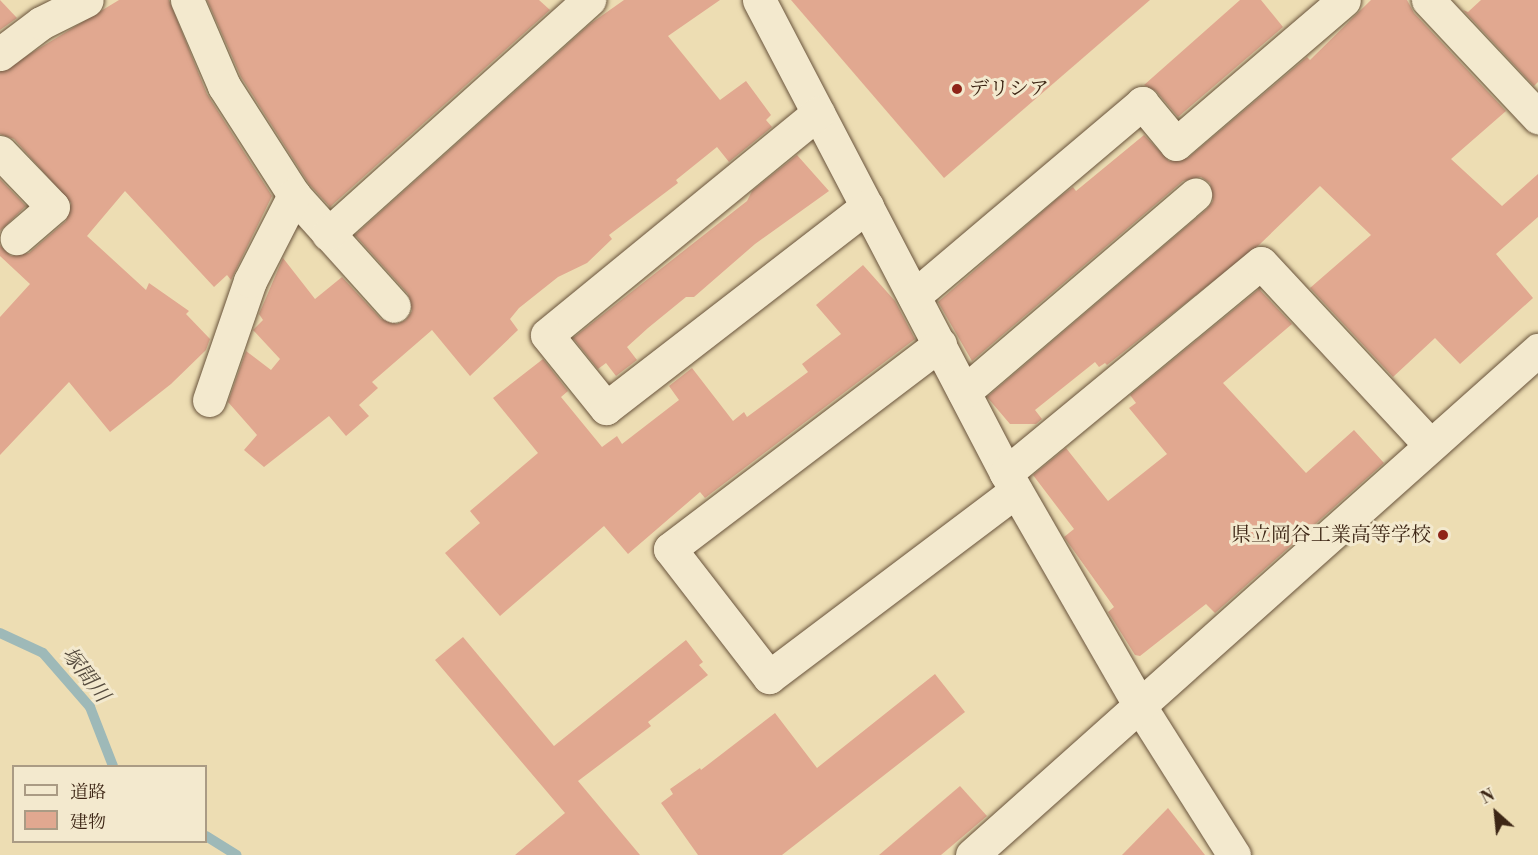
<!DOCTYPE html>
<meta charset="utf-8">
<style>
body{margin:0}
#map{position:relative;width:1538px;height:855px;overflow:hidden;background:#edddb3;font-family:"Libre Bodoni","Noto Serif JP",serif}
div>[style]{position:absolute}
.stream>*{height:10px;margin:-5px;padding:0 5px;transform-origin:5px;border-radius:5px;background:#9eb9b8}
.building>*{inset:0;background:#e1a890}
.roads{filter:drop-shadow(0 0 2px #69543c) drop-shadow(0 0 2px #69543c)}
.street>*{height:33px;margin:-16.5px;padding:0 16.5px;transform-origin:16.5px;border-radius:16.5px;background:#f3e9ce}
.dots>*{width:16px;height:16px;translate:-50% -50%;box-sizing:border-box;border:3px solid #f3e9ce;border-radius:50%}
span{translate:-50% -50%;white-space:nowrap;text-align:center;line-height:1.15;-webkit-text-stroke:6px #f3e9ce;paint-order:stroke}
.poi-label{font-size:20px;color:#3d2615}
.left{translate:0 -50%;text-align:left}
.right{translate:-100% -50%;text-align:right}
.water-label{font-size:21px;color:#554b3e;font-style:italic}
.legend{position:absolute;left:12px;top:765px;width:195px;height:78px;box-sizing:border-box;background:#f3e9ce;border:2px solid #aa9b84;margin:0;padding:8px 10px;list-style:none;font-size:18px;color:#3d2615}
.legend li{display:flex;align-items:center;gap:12px;height:30px}
.legend b{width:30px;border:2px solid #aa9b84}
.north{position:absolute;left:1466px;top:783px;width:60px;height:60px;-webkit-text-stroke:4px #f3e9ce;paint-order:stroke;rotate:333deg;font-size:16px;font-weight:700;line-height:24px;text-align:center;color:#3d2615}
.north::after{content:'';display:block;margin:auto;width:21px;height:27px;background:#3d2615;clip-path:polygon(50% 0,100% 100%,50% 72%,0 100%)}
</style>
<div id="map">
<div class="stream">
<div style="left:0;top:633px;width:47px;rotate:24.9deg"></div>
<div style="left:43px;top:653px;width:72px;rotate:49deg"></div>
<div style="left:90px;top:707px;width:63px;rotate:68.7deg"></div>
<div style="left:206px;top:836px;width:36px;rotate:32deg"></div>
</div>
<div class="building">
<div style="clip-path:polygon(0 0,17px 18px,0 30px)"></div>
<div style="clip-path:polygon(119px 0,169px 0,207px 94px,272px 196px,231px 280px,227px 275px,214px 287px,125px 191px,87px 236px,146px 290px,149px 283px,189px 311px,186px 314px,210px 339px,206px 350px,171px 384px,110px 432px,69px 382px,0 455px,0 317px,30px 284px,0 256px,0 245px,11px 256px,29px 253px,66px 221px,71px 203px,14px 139px,0 134px,0 72px)"></div>
<div style="clip-path:polygon(207px 0,539px 0,550px 10px,330px 207px,309px 184px,241px 77px)"></div>
<div style="clip-path:polygon(624px 0,720px 0,668px 36px,720px 100px,746px 81px,771px 115px,766px 120px,772px 127px,729px 162px,717px 147px,676px 180px,678px 183px,609px 235px,612px 239px,587px 263px,558px 277px,519px 308px,510px 319px,518px 330px,470px 376px,432px 330px,372px 382px,378px 388px,359px 405px,369px 416px,346px 436px,329px 416px,264px 467px,244px 450px,257px 435px,228px 402px,246px 351px,271px 370px,280px 359px,253px 330px,263px 320px,259px 314px,283px 258px,315px 299px,342px 277px,381px 319px,397px 324px,406px 320px,412px 311px,408px 294px,355px 235px,590px 24px)"></div>
<div style="clip-path:polygon(791px 0,1150px 0,944px 178px)"></div>
<div style="clip-path:polygon(1240px 0,1261px 0,1283px 27px,1178px 117px,1156px 91px,1144px 85px)"></div>
<div style="clip-path:polygon(1371px 0,1407px 0,1414px 13px,1506px 111px,1451px 159px,1502px 206px,1538px 174px,1538px 217px,1496px 254px,1533px 298px,1460px 364px,1435px 338px,1393px 377px,1310px 288px,1371px 235px,1320px 186px,1259px 245px,1107px 365px,1105px 363px,1099px 367px,1095px 362px,1035px 410px,1042px 419px,1036px 424px,1010px 424px,987px 397px,1207px 209px,1213px 201px,1210px 183px,1201px 177px,1183px 181px,972px 361px,938px 302px,1057px 199px,1073px 187px,1076px 191px,1144px 135px,1169px 161px,1188px 158px,1307px 57px,1310px 60px)"></div>
<div style="clip-path:polygon(1481px 0,1538px 0,1538px 82px,1534px 86px,1463px 10px,1468px 12px)"></div>
<div style="clip-path:polygon(797px 155px,829px 191px,755px 244px,694px 297px,686px 297px,648px 328px,627px 347px,637px 360px,616px 376px,606px 363px,598px 369px,573px 338px,747px 201px,752px 191px)"></div>
<div style="clip-path:polygon(0 179px,26px 206px,0 231px)"></div>
<div style="clip-path:polygon(863px 265px,895px 301px,915px 339px,705px 498px,700px 492px,628px 554px,604px 526px,500px 616px,445px 553px,480px 523px,470px 511px,538px 453px,493px 398px,543px 359px,568px 391px,561px 397px,602px 447px,617px 436px,622px 444px,679px 400px,669px 386px,692px 368px,733px 421px,744px 412px,747px 417px,808px 372px,802px 364px,841px 334px,816px 305px)"></div>
<div style="clip-path:polygon(1259px 289px,1292px 324px,1223px 383px,1306px 473px,1354px 430px,1384px 463px,1215px 613px,1206px 604px,1140px 656px,1135px 655px,1108px 612px,1114px 607px,1064px 537px,1074px 529px,1033px 475px,1066px 448px,1108px 501px,1167px 454px,1129px 408px,1136px 403px,1130px 395px)"></div>
<div style="clip-path:polygon(463px 637px,554px 746px,686px 640px,703px 662px,699px 665px,708px 675px,648px 722px,651px 726px,578px 781px,640px 855px,515px 855px,565px 813px,435px 660px)"></div>
<div style="clip-path:polygon(935px 674px,965px 712px,782px 855px,698px 855px,661px 803px,673px 794px,670px 789px,700px 768px,701px 770px,775px 713px,817px 768px)"></div>
<div style="clip-path:polygon(960px 786px,987px 816px,941px 855px,879px 855px)"></div>
<div style="clip-path:polygon(1168px 808px,1205px 855px,1122px 855px)"></div>
</div>
<div class="roads">
<div class="street">
<div style="left:187px;top:0;width:94px;rotate:66.7deg"></div>
<div style="left:224px;top:86px;width:130px;rotate:57.3deg"></div>
<div style="left:294px;top:195px;width:149px;rotate:48deg"></div>
<div style="left:759px;top:0;width:534px;rotate:62.43deg"></div>
<div style="left:1006px;top:473px;width:271px;rotate:60.1deg"></div>
<div style="left:1141px;top:708px;width:174px;rotate:57.7deg"></div>
<div style="left:1428px;top:0;width:161px;rotate:46.8deg"></div>
<div style="left:0;top:54px;width:51px;rotate:-37.1deg"></div>
<div style="left:41px;top:23px;width:51px;rotate:-26.6deg"></div>
<div style="left:818px;top:113px;width:350px;rotate:140.7deg"></div>
<div style="left:547px;top:335px;width:94px;rotate:51.1deg"></div>
<div style="left:606px;top:408px;width:330px;rotate:-37.7deg"></div>
<div style="left:0;top:152px;width:76px;rotate:46.1deg"></div>
<div style="left:53px;top:207px;width:48px;rotate:139.3deg"></div>
<div style="left:328px;top:234px;width:351px;rotate:-41.9deg"></div>
<div style="left:914px;top:296px;width:299px;rotate:-40.2deg"></div>
<div style="left:1142px;top:103px;width:53px;rotate:50.3deg"></div>
<div style="left:1176px;top:144px;width:221px;rotate:-40.6deg"></div>
<div style="left:940px;top:344px;width:339px;rotate:142.8deg"></div>
<div style="left:670px;top:549px;width:162px;rotate:52.3deg"></div>
<div style="left:769px;top:677px;width:309px;rotate:-37deg"></div>
<div style="left:964px;top:392px;width:304px;rotate:-40.5deg"></div>
<div style="left:209px;top:400px;width:126px;rotate:-71deg"></div>
<div style="left:250px;top:281px;width:97px;rotate:-62.9deg"></div>
<div style="left:1006px;top:473px;width:330px;rotate:-39.5deg"></div>
<div style="left:1261px;top:263px;width:247px;rotate:47.1deg"></div>
<div style="left:972px;top:855px;width:759px;rotate:-41.74deg"></div>
</div>
</div>
<div class="dots">
<div style="left:957px;top:89px;background:#8f2418"></div>
<div style="left:1443px;top:535px;background:#8f2418"></div>
</div>
<div class="poi-label">
<span class="left" style="left:969px;top:89px">デリシア</span>
<span class="right" style="left:1431px;top:535px">県立岡谷工業高等学校</span>
</div>
<div class="water-label">
<span style="left:85px;top:675px;rotate:52deg">塚間川</span>
</div>
<ul class="legend">
<li><b style="height:8px;background:#f3e9ce"></b>道路</li>
<li><b style="height:16px;background:#e1a890"></b>建物</li>
</ul>
<div class="north">N</div>
</div>
